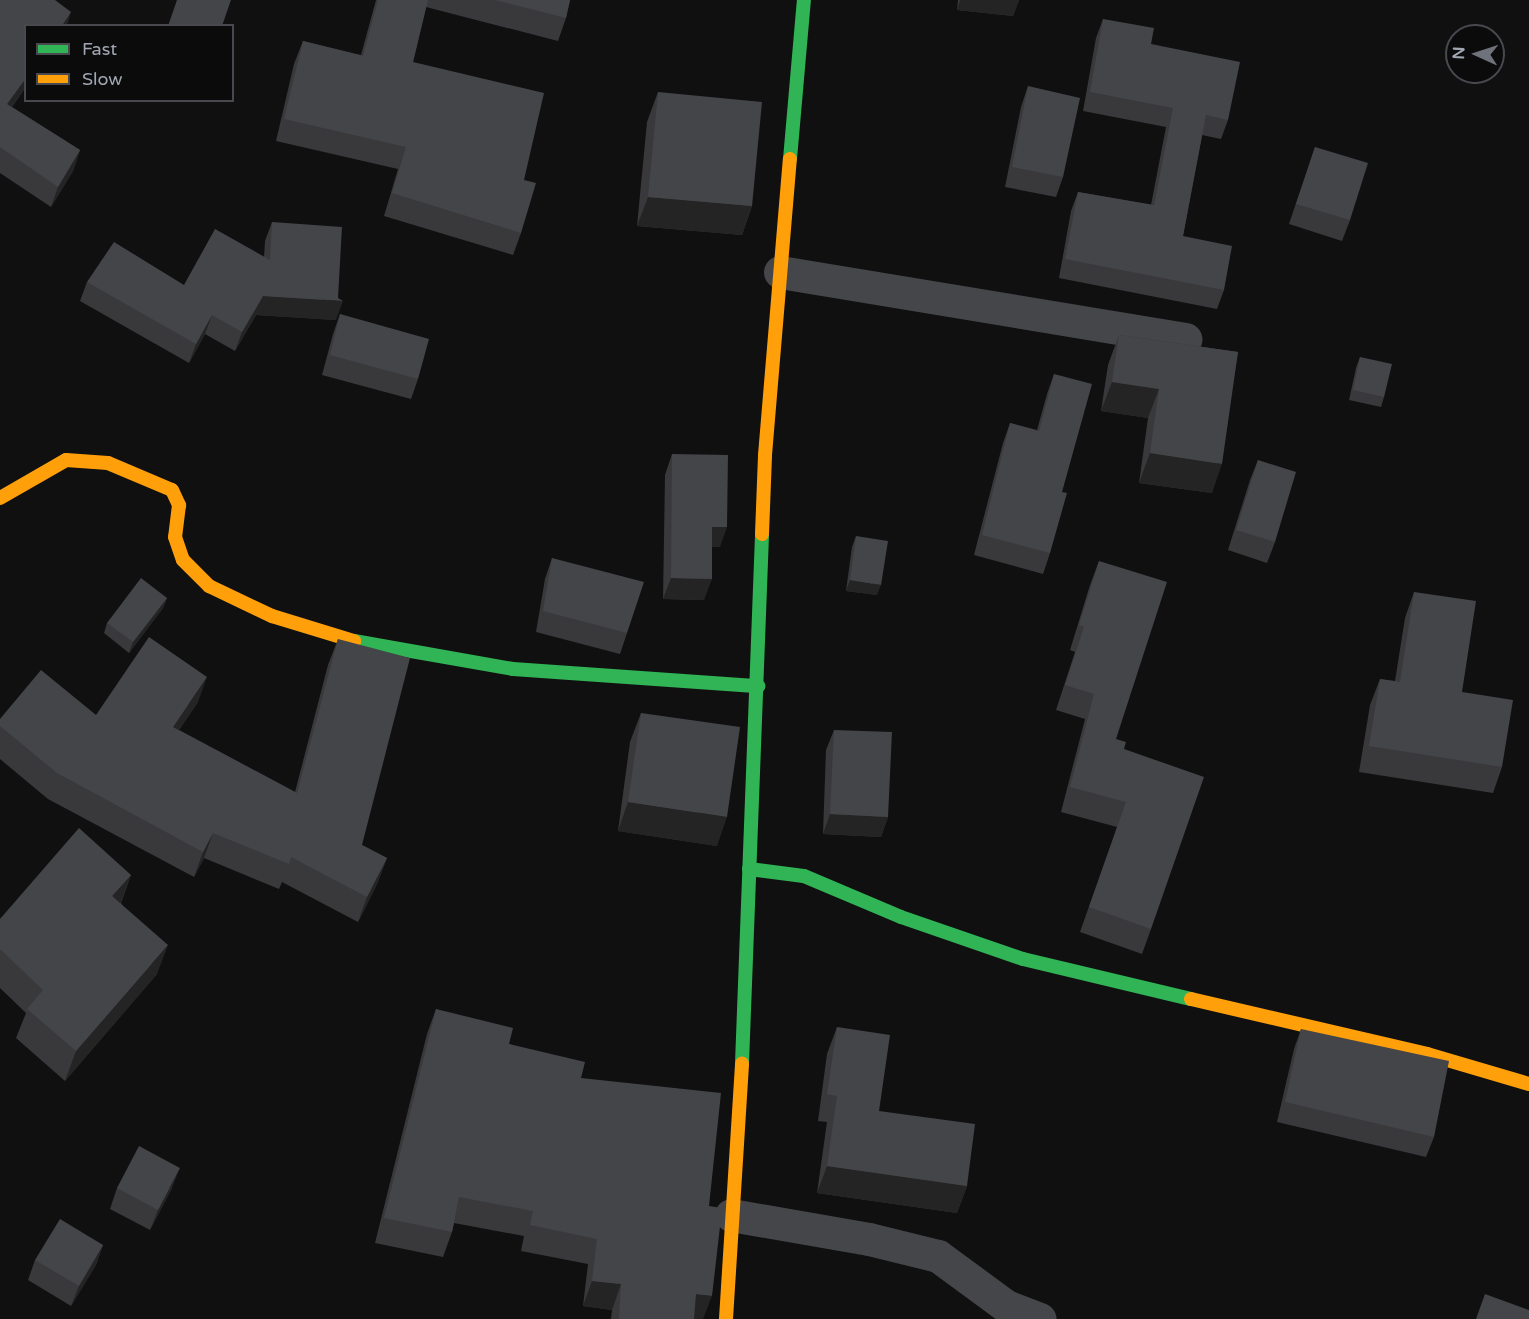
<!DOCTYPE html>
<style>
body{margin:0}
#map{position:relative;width:1529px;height:1319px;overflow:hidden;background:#101011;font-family:"Varela Round",sans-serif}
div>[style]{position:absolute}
.street>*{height:33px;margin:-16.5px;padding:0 16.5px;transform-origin:16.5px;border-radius:16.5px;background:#454649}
.fast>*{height:14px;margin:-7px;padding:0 7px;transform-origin:7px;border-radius:7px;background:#30b455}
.slow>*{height:14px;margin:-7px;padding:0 7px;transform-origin:7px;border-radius:7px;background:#ff9f0a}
.wall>*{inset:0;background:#39393c}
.shaded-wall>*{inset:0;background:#242425}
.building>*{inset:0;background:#444549}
span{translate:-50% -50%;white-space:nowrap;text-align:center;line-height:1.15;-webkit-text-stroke:4.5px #0b0b0c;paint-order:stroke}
.legend{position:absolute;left:24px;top:24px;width:210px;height:78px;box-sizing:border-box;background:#0b0b0c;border:2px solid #47494e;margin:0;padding:8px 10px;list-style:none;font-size:18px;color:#a1a7b2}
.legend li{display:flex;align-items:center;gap:12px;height:30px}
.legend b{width:30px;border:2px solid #47494e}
.north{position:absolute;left:1445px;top:24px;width:60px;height:60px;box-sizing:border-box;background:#0b0b0c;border:2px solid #47494e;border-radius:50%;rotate:273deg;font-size:16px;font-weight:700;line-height:24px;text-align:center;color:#a1a7b2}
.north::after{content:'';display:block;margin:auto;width:21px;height:27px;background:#6e727a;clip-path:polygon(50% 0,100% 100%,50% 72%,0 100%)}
</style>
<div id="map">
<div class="street">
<div style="left:780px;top:272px;width:411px;rotate:9.4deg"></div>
<div style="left:731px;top:1215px;width:140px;rotate:9.9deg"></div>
<div style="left:869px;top:1239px;width:71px;rotate:13.8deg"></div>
<div style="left:938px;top:1256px;width:84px;rotate:36.3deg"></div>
<div style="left:1006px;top:1306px;width:36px;rotate:21deg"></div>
</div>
<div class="fast">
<div style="left:790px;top:159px;width:160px;rotate:-85deg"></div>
<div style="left:354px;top:641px;width:161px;rotate:10deg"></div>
<div style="left:513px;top:669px;width:246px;rotate:4deg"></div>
<div style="left:749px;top:869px;width:55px;rotate:7.3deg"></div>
<div style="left:804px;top:876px;width:105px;rotate:22.9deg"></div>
<div style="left:901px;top:917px;width:129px;rotate:19deg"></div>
<div style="left:1023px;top:959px;width:173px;rotate:13.4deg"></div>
<div style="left:742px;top:1063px;width:529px;rotate:-87.83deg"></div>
</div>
<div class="slow">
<div style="left:0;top:498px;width:76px;rotate:-29.9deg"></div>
<div style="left:66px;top:460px;width:42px;rotate:4.1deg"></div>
<div style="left:108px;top:463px;width:69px;rotate:22.9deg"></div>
<div style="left:172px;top:490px;width:17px;rotate:65deg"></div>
<div style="left:179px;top:505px;width:32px;rotate:97deg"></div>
<div style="left:175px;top:537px;width:24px;rotate:71deg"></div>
<div style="left:183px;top:560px;width:37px;rotate:45deg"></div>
<div style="left:209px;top:586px;width:70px;rotate:25.5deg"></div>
<div style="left:272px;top:616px;width:86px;rotate:17deg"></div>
<div style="left:762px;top:534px;width:79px;rotate:-87.8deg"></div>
<div style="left:765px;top:455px;width:297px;rotate:-85.2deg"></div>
<div style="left:1191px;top:999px;width:242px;rotate:13.1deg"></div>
<div style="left:1427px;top:1054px;width:106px;rotate:16.4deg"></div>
<div style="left:726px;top:1319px;width:256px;rotate:-86.4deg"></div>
</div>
<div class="wall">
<div style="clip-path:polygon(0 0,26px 26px,26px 87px,12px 107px,80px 150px,73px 171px,51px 207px,0 173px)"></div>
<div style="clip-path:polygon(376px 0,570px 0,566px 18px,558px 41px,426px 7px,413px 62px,524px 180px,521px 233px,513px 255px,384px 216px,398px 169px,276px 141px,294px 64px,303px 41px,361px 55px)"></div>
<div style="clip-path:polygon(958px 0,1019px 0,1013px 16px,957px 10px)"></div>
<div style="clip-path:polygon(1103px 19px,1151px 44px,1228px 120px,1221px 139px,1202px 135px,1183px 236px,1224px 290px,1217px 309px,1059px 278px,1071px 211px,1078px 192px,1151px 205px,1166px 127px,1083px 111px,1096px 38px)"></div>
<div style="clip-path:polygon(1028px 86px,1063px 177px,1056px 197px,1005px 187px,1021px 107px)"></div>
<div style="clip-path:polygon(658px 92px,752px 206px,742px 235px,637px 226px,647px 122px)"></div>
<div style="clip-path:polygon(1315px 147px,1350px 220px,1342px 241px,1289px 224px)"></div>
<div style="clip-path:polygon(272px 222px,336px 320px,256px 315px,235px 351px,205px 334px,189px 363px,80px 301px,87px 282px,184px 285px,264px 257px,265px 241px)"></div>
<div style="clip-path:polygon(340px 314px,418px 379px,411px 399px,322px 375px,333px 334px)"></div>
<div style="clip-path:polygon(1119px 335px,1238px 352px,1212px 493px,1139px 483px,1148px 418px,1101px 411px,1108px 365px)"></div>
<div style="clip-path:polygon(1360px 357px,1384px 397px,1381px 407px,1349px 400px,1356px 368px)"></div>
<div style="clip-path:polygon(1054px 374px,1062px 492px,1050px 553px,1043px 574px,974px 555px,1003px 443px,1010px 423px,1037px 430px,1047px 394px)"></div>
<div style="clip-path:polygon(672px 454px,720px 547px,712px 547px,704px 600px,663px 599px,665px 475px)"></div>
<div style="clip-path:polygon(1258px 460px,1275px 542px,1267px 563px,1228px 550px,1250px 480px)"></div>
<div style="clip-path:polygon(856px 536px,877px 595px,846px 591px,852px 547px)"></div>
<div style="clip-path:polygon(552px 558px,627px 633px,620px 654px,536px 632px,545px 579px)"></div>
<div style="clip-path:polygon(1099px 561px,1116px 739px,1124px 749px,1151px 929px,1142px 954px,1080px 932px,1117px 827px,1061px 812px,1085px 719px,1056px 710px,1075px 652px,1070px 650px,1090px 585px)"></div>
<div style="clip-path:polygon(1414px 592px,1462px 692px,1502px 767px,1493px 793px,1359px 772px,1370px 705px,1380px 679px,1395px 681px,1405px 618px)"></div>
<div style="clip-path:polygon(167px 598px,163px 608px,129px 653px,104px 633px,107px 623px)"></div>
<div style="clip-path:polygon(338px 639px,362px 845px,387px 858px,377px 884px,358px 922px,282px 882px,279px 889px,204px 858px,194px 877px,48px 799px,0 759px,0 719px,96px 715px,198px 702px,179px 730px,295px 792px,328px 665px)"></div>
<div style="clip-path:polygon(641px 713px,717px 846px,618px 831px,630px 742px)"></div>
<div style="clip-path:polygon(834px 730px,888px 817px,881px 837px,823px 834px,826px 750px)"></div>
<div style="clip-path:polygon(131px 875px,121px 903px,157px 974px,65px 1081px,16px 1038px,26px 1013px,0 988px,0 919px)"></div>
<div style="clip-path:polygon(436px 1009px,581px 1078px,709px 1206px,703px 1319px,611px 1319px,612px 1310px,583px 1306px,588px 1264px,521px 1251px,524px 1236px,454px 1223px,452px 1232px,443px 1257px,375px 1243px,427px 1034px)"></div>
<div style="clip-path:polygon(837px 1027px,879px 1111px,967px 1186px,957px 1213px,817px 1193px,827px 1122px,818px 1121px,827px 1054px)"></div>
<div style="clip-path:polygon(1301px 1029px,1434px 1137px,1426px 1157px,1277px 1122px,1294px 1049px)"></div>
<div style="clip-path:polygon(117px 1188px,172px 1188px,150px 1230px,110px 1209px)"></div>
<div style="clip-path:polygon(103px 1245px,96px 1265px,71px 1306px,28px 1280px,35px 1260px)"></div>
</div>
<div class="shaded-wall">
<div style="clip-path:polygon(960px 0,1019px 0,1013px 16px,957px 10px)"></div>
<div style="clip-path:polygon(71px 12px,67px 26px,62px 26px)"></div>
<div style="clip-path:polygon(26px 78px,26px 87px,0 124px,7px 104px)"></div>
<div style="clip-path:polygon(80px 150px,73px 171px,51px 207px,58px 187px)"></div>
<div style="clip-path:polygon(648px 197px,752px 206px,742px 235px,637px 226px)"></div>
<div style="clip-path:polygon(263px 296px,343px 301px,336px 320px,256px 315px,235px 351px,242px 332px)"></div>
<div style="clip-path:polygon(212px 315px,205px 334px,189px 363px,196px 344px)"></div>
<div style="clip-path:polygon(1112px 382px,1159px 389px,1148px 418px,1101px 411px)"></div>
<div style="clip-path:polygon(1150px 453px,1222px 464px,1212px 493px,1139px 483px)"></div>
<div style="clip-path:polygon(712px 527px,727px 527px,720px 547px,705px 547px)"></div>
<div style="clip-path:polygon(671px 578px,712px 579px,704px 600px,663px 599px)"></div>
<div style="clip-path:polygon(850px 580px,881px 585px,877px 595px,846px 591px)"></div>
<div style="clip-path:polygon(167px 598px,163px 608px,129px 653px,133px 642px)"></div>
<div style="clip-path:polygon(207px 677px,198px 702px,164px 752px,173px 727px)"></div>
<div style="clip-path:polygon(628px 802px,727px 817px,717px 846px,618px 831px)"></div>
<div style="clip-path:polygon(830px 814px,888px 817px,881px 837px,823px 834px)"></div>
<div style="clip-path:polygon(213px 833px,204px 858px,194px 877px,203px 852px)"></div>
<div style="clip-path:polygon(387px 858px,377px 884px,358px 922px,367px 897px)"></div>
<div style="clip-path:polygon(131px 875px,120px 904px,112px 896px)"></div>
<div style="clip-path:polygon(168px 945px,157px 974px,65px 1081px,76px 1051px)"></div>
<div style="clip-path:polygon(827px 1166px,967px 1186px,957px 1213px,817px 1193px)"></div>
<div style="clip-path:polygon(180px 1168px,172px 1188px,150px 1230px,158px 1210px)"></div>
<div style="clip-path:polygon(103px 1245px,96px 1265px,71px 1306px,79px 1286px)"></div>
<div style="clip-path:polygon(592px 1281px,621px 1284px,612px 1310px,583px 1306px)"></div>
<div style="clip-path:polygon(696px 1294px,712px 1296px,703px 1319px,686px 1319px)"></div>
</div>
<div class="building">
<div style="clip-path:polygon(0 0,55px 0,71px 12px,62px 26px,26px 26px,26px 78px,7px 104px,80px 150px,58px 187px,0 147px)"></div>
<div style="clip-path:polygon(177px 0,231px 0,222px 26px,168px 26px)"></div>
<div style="clip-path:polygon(378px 0,428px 0,413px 62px,544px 93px,524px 180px,536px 183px,521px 233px,392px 193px,406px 147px,284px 119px,303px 41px,363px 56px)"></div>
<div style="clip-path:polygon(495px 0,570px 0,566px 18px)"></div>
<div style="clip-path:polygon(1103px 19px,1154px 28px,1151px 44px,1240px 62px,1228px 120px,1206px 115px,1183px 236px,1232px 246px,1224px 290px,1065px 259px,1078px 192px,1154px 205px,1173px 108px,1090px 92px)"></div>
<div style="clip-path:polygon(1028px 86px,1080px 98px,1063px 177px,1012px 167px)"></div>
<div style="clip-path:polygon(658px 92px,762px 102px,752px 206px,648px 197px)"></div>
<div style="clip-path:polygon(1315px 147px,1368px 163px,1350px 220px,1296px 204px)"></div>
<div style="clip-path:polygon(272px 222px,342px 227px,338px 298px,343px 301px,263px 296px,242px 332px,212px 315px,196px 344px,87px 282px,114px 242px,184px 285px,215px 229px,270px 260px)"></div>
<div style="clip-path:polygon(340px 314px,429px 339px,418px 379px,330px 355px)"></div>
<div style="clip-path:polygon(1119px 335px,1238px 352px,1222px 464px,1150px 453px,1159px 389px,1112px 382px)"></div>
<div style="clip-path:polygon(1360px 357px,1392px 364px,1384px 397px,1353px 390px)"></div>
<div style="clip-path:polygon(1054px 374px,1092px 384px,1062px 492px,1067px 493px,1050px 553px,982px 535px,1010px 423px,1039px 431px)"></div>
<div style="clip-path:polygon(672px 454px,728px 455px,727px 527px,712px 527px,712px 579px,671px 578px)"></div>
<div style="clip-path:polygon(1258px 460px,1296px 472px,1275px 542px,1236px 530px)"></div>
<div style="clip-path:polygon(856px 536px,888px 541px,881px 585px,850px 580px)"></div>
<div style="clip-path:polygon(552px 558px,644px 582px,627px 633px,543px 611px)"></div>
<div style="clip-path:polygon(1099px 561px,1167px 582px,1116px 739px,1126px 742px,1124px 749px,1204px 777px,1151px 929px,1089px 907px,1126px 802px,1070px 787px,1094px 694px,1065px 685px,1084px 627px,1079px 625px)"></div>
<div style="clip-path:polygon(141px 578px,167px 598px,133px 642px,107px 623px)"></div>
<div style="clip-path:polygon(1414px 592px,1476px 601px,1462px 692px,1513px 700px,1502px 767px,1369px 746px,1380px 679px,1400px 682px)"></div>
<div style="clip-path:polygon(149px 637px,207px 677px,173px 727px,297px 793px,338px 639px,410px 658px,362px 845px,387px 858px,367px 897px,291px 857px,289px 864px,213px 833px,203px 852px,57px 773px,0 726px,0 719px,41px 670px,96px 715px)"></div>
<div style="clip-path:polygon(641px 713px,740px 727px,727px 817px,628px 802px)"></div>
<div style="clip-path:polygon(834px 730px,892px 732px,888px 817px,830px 814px)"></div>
<div style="clip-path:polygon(79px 828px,131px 875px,112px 896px,168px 945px,76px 1051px,27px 1009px,43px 990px,0 949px,0 919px)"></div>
<div style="clip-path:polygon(436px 1009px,513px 1028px,509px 1044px,585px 1062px,581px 1078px,721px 1093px,709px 1206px,722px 1208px,721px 1218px,712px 1296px,696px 1294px,694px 1319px,619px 1319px,621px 1284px,592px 1281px,597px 1239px,530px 1225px,533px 1211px,459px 1197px,452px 1232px,384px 1218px)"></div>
<div style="clip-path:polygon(837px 1027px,890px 1035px,879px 1111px,975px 1124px,967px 1186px,827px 1166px,837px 1096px,827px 1094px)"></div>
<div style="clip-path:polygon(1301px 1029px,1449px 1061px,1434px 1137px,1285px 1102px)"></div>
<div style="clip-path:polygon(139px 1146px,180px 1168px,158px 1210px,117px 1188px)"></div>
<div style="clip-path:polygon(60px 1219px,103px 1245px,79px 1286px,35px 1260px)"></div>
<div style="clip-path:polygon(1485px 1294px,1529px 1310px,1529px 1319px,1476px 1319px)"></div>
</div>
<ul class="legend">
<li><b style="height:8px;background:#30b455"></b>Fast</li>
<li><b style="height:8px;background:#ff9f0a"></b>Slow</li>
</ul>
<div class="north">N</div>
</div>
